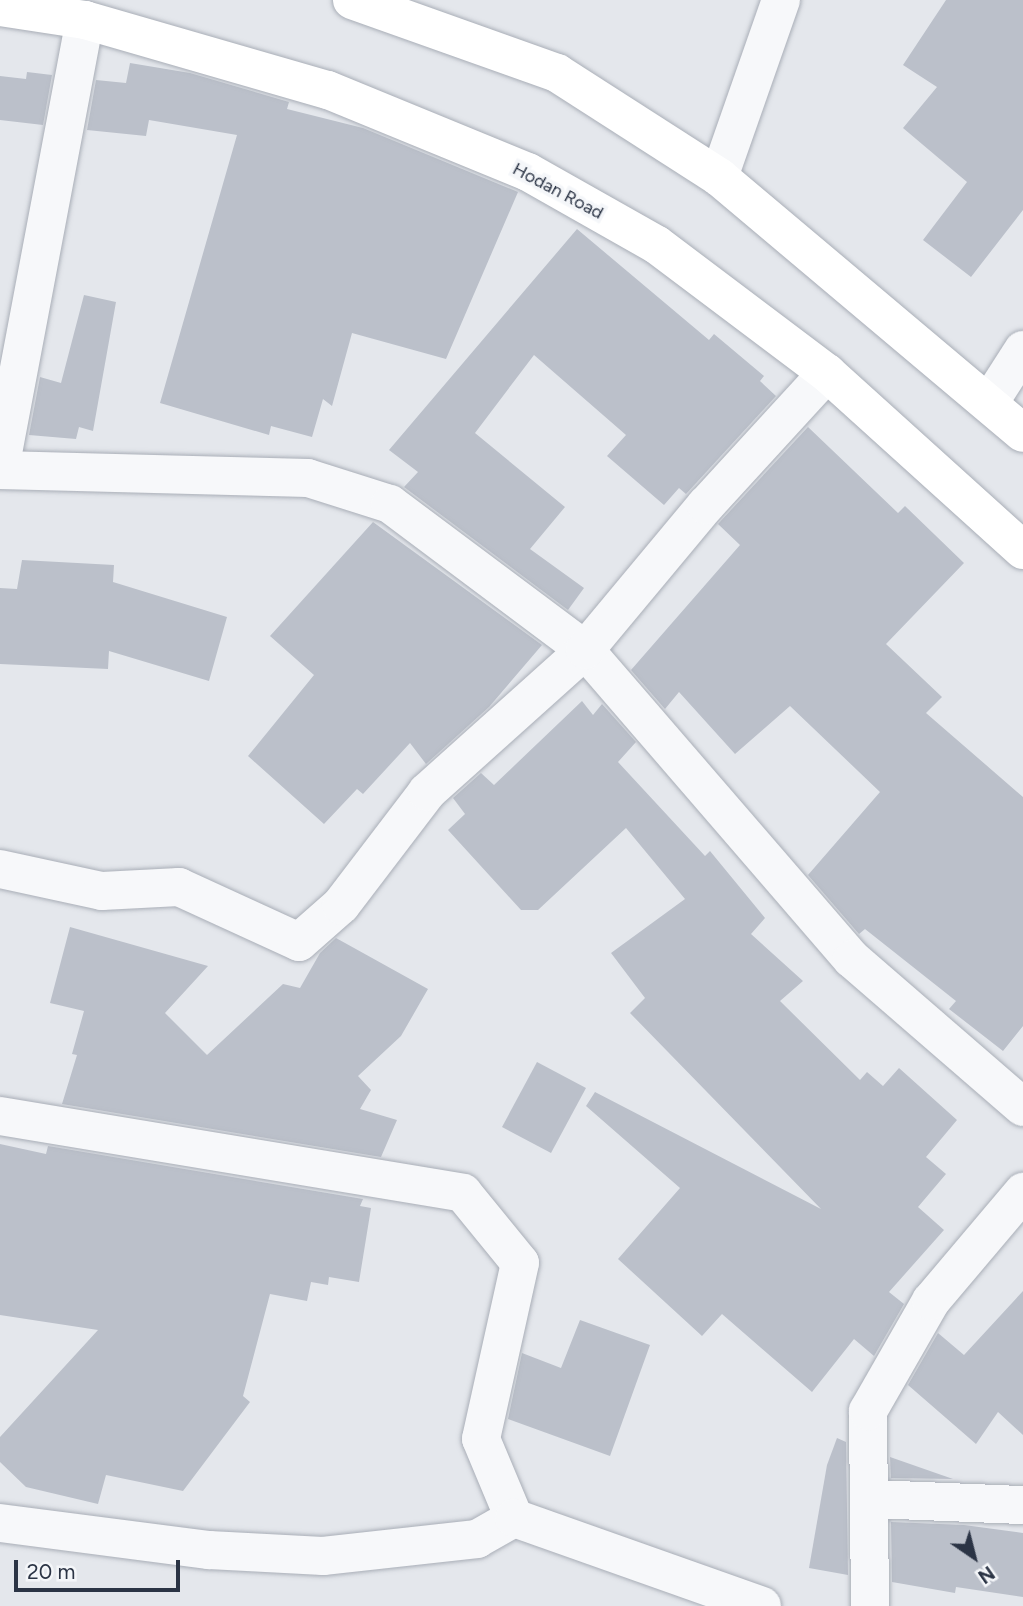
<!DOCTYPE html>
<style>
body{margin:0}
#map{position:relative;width:1023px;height:1606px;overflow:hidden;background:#e4e7ec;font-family:Figtree,sans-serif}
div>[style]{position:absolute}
.building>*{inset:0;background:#bbc0ca}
.roads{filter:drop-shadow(0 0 2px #a9aeb7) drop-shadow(0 0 2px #a9aeb7)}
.minor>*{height:38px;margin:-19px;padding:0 19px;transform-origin:19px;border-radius:19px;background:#f7f8fa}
.major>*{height:38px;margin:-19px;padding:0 19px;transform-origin:19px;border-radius:19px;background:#fff}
span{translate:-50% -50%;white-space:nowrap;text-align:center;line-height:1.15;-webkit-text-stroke:7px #f4f6f9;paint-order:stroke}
.street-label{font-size:18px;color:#2b3445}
.north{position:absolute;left:939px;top:1522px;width:70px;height:70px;-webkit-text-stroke:5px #f4f6f9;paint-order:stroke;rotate:145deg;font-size:19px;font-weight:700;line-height:28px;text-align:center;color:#2b3445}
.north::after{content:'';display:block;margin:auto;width:24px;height:32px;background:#2b3445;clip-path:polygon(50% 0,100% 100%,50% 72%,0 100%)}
.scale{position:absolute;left:14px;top:1560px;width:166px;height:32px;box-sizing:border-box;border:4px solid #2b3445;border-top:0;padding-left:9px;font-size:21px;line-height:24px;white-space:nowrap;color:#2b3445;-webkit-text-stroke:5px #f4f6f9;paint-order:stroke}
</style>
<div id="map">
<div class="building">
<div style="clip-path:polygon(946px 0,1023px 0,1023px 210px,971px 277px,923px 240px,967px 182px,903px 128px,937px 87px,903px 65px)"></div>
<div style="clip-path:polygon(130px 63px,190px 73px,289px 102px,287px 109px,363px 128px,518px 192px,446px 359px,352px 333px,332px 406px,323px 399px,312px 437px,271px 426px,269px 435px,160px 403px,237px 135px,149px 120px,146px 136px,87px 130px,96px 80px,126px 83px)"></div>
<div style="clip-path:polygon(27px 72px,52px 75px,43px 125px,0 120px,0 76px,26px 79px)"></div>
<div style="clip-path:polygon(577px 229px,709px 340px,714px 334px,764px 376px,760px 381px,776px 396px,686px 494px,679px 488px,664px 505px,607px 456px,626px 435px,534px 355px,475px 433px,565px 507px,530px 549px,584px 588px,568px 610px,404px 487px,418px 472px,389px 450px)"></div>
<div style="clip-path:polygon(84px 295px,116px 302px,93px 431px,79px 427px,76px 439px,29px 435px,40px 377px,61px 383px)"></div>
<div style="clip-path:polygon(808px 427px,898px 513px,905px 506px,964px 563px,886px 644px,942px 697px,926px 713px,1023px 797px,1023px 1026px,1003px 1051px,949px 1009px,956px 1001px,865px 929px,859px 934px,808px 875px,880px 792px,790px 706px,735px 754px,679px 692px,665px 709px,631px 670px,740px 545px,718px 524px)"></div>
<div style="clip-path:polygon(373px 522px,542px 645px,489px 707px,426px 764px,410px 743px,363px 794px,357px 789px,324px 824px,248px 756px,314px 675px,270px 636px)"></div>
<div style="clip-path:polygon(22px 560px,114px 565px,113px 582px,227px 617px,209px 681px,109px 651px,108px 669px,0 664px,0 588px,17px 589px)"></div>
<div style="clip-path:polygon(582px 701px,593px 715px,602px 704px,636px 742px,618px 762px,705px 856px,710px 851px,765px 918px,751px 934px,803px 981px,780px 1001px,860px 1080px,867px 1072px,883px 1086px,899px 1068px,957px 1120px,926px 1157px,946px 1174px,918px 1207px,944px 1230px,889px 1292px,904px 1304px,874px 1356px,854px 1339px,812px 1392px,722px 1314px,702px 1336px,618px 1259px,680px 1188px,586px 1106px,595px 1092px,821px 1209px,630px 1013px,645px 998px,611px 953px,685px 899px,626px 828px,538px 910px,521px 910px,448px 830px,465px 814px,453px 798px,481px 773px,494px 785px)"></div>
<div style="clip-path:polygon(70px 927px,208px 966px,165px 1013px,207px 1055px,283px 984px,300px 988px,320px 953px,336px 938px,428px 989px,401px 1036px,358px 1076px,371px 1090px,360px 1109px,397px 1120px,381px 1157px,62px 1104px,77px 1055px,72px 1054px,84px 1011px,50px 1003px)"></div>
<div style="clip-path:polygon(537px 1062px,586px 1088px,551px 1153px,502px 1127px)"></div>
<div style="clip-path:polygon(0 1144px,46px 1154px,48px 1146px,363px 1199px,360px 1206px,371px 1208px,359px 1282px,329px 1277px,328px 1285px,311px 1282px,307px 1301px,270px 1294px,243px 1396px,250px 1402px,183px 1491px,106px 1475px,98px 1504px,26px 1487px,0 1462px,0 1437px,98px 1330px,0 1315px)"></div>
<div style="clip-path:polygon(1023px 1291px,1023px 1435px,998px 1412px,976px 1444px,908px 1385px,938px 1333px,964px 1355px)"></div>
<div style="clip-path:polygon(580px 1320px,650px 1345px,610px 1456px,508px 1419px,522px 1353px,561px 1368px)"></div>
<div style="clip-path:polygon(837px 1438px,846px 1442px,848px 1575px,809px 1568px,827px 1465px)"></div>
<div style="clip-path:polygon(890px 1457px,953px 1479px,891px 1478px)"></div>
<div style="clip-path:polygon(891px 1522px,964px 1525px,1023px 1533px,1023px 1597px,956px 1587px,955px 1593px,892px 1582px)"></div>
</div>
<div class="roads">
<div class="minor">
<div style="left:719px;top:177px;width:188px;rotate:-70.7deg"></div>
<div style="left:989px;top:403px;width:63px;rotate:-57.3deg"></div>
<div style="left:0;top:469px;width:457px;rotate:-79.3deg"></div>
<div style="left:0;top:470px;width:308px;rotate:1.5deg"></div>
<div style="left:308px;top:478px;width:86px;rotate:17.6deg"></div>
<div style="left:390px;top:504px;width:244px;rotate:36.8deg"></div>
<div style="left:585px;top:650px;width:408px;rotate:49.2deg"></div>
<div style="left:852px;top:959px;width:226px;rotate:40.9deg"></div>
<div style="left:0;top:869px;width:104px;rotate:12.2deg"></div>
<div style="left:102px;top:891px;width:77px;rotate:-3deg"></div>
<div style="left:179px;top:887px;width:132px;rotate:24.6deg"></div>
<div style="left:299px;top:942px;width:56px;rotate:-41.4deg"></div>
<div style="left:341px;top:905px;width:142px;rotate:-52.7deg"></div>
<div style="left:427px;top:792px;width:212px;rotate:-41.9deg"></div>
<div style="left:585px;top:650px;width:189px;rotate:-50.2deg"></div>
<div style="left:706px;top:505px;width:179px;rotate:-47.5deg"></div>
<div style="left:0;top:1116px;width:469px;rotate:9.4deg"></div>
<div style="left:463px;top:1193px;width:90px;rotate:50.8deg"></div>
<div style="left:520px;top:1263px;width:180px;rotate:102.5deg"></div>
<div style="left:481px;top:1439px;width:86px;rotate:67.3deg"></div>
<div style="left:872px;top:1499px;width:151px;rotate:2.3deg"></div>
<div style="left:0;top:1523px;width:211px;rotate:7.4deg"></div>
<div style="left:209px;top:1550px;width:114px;rotate:3deg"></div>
<div style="left:323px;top:1556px;width:155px;rotate:-6.3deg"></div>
<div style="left:477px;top:1539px;width:43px;rotate:-29.6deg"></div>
<div style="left:514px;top:1518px;width:263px;rotate:19.5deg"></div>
<div style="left:870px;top:1606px;width:195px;rotate:-90.6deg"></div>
<div style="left:868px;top:1411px;width:127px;rotate:-60.2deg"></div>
<div style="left:931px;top:1301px;width:143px;rotate:-49.8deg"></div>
</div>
<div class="major">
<div style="left:352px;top:0;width:218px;rotate:19.6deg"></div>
<div style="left:557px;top:73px;width:193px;rotate:32.7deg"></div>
<div style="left:719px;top:177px;width:397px;rotate:40.1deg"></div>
<div style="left:0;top:7px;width:86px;rotate:8.7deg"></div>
<div style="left:85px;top:20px;width:253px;rotate:16.1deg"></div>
<div style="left:328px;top:90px;width:216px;rotate:22.3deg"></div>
<div style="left:528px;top:172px;width:148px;rotate:29.5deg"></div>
<div style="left:657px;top:245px;width:213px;rotate:37deg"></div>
<div style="left:827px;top:373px;width:264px;rotate:42.1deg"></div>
</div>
</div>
<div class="street-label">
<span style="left:558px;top:191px;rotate:28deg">Hodan Road</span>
</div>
<div class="north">N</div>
<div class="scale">20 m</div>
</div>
